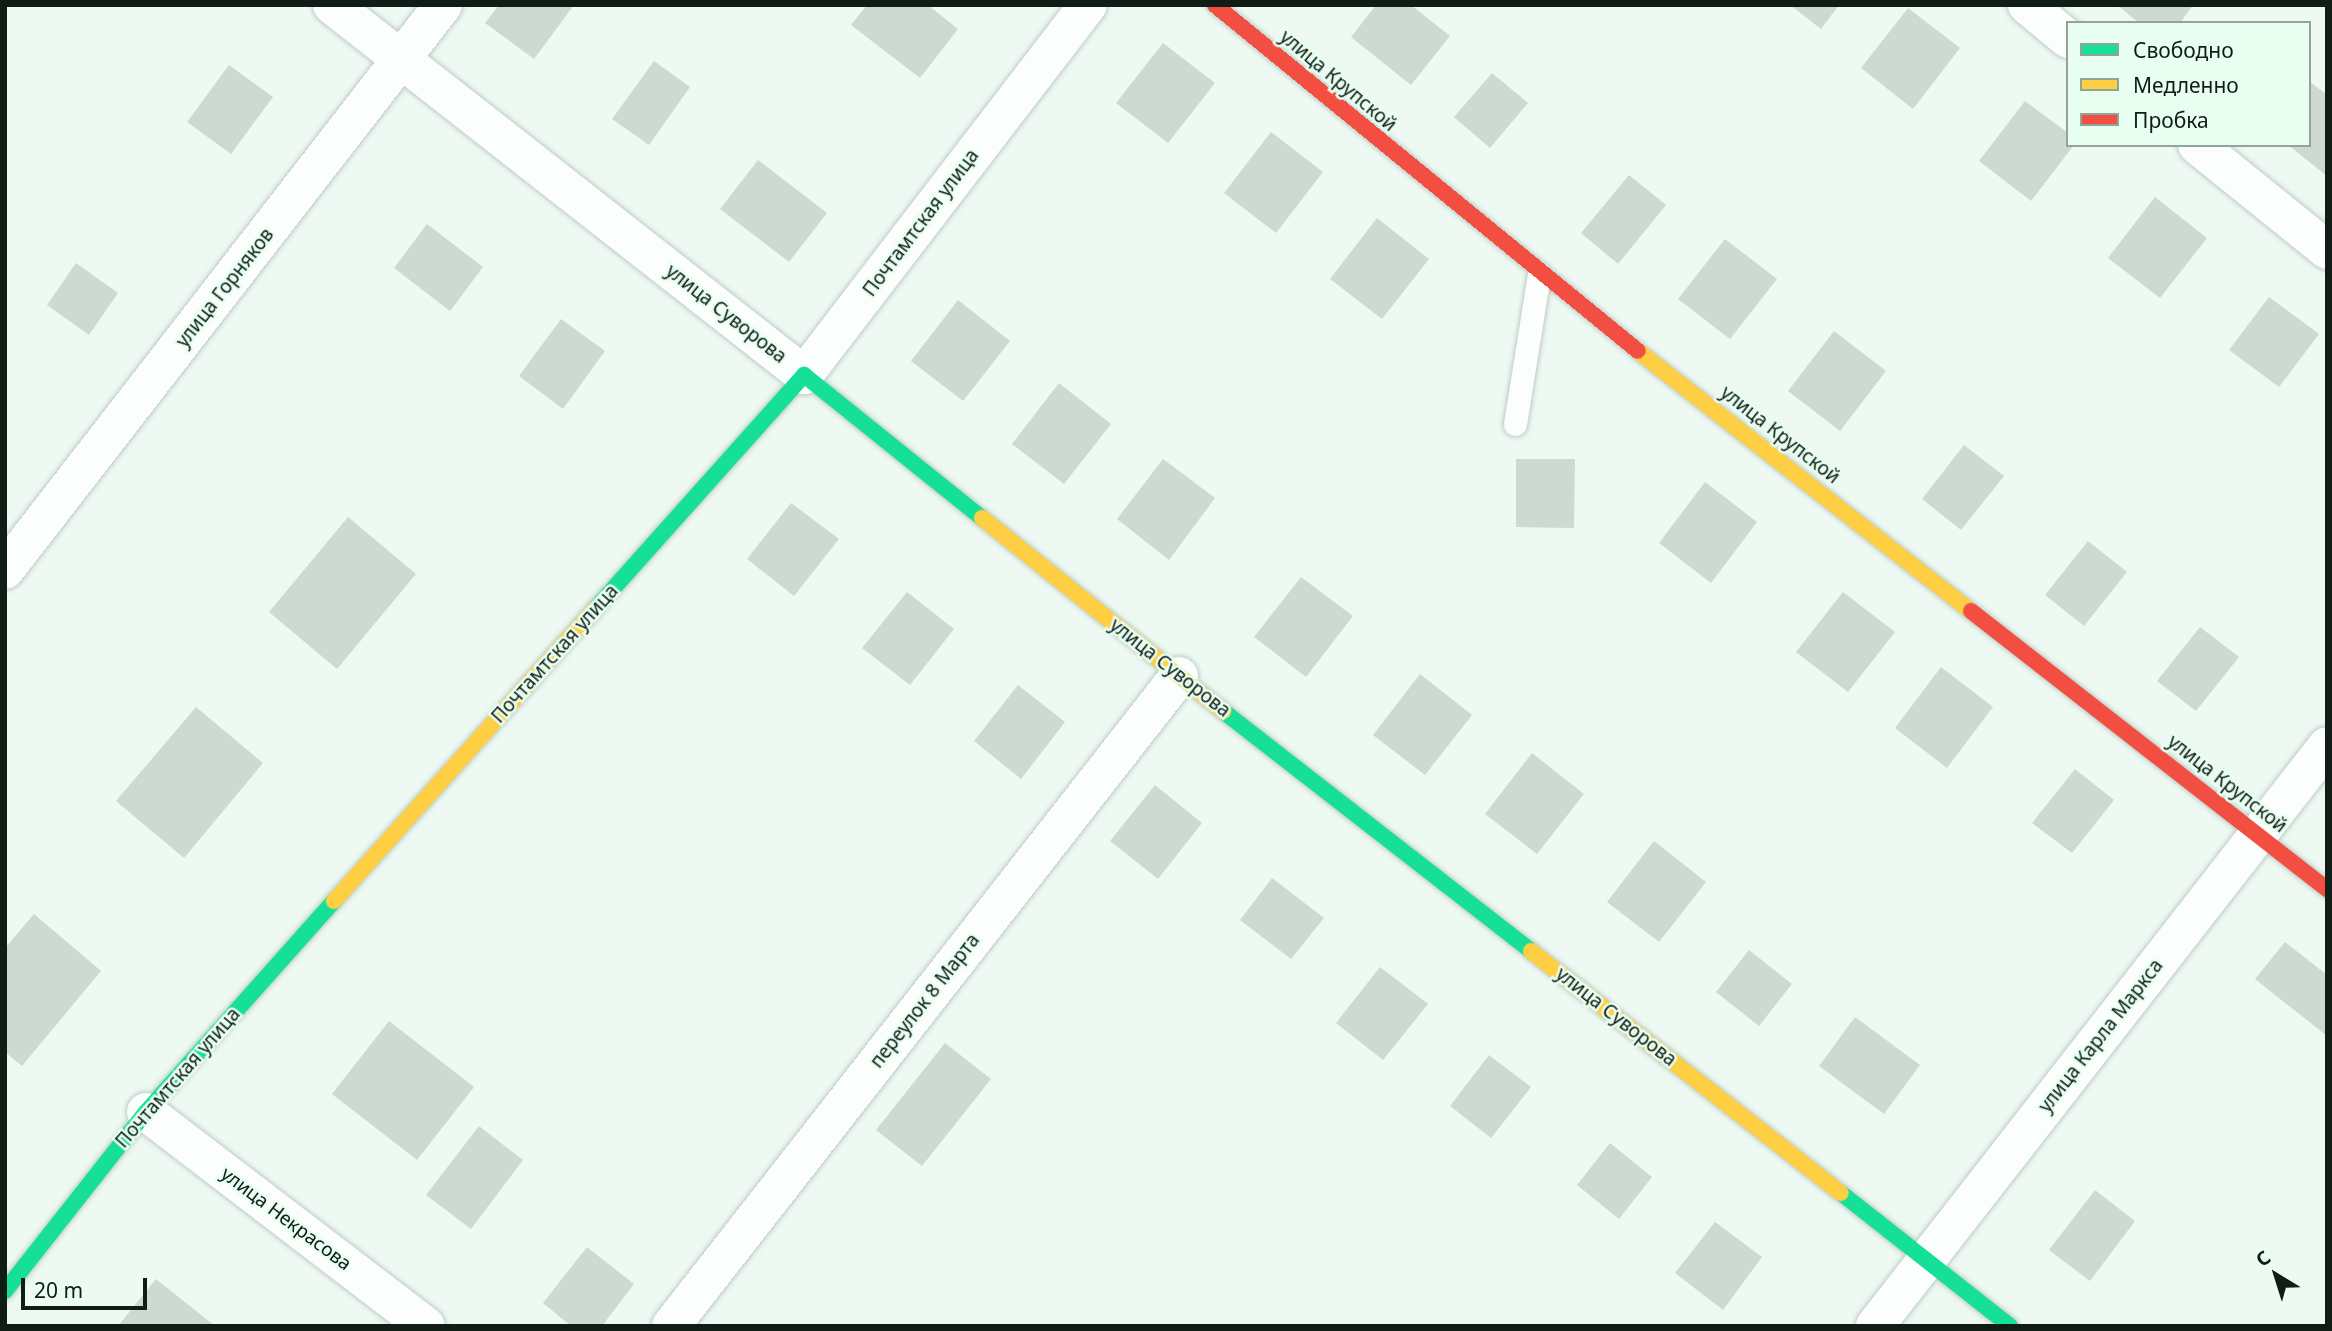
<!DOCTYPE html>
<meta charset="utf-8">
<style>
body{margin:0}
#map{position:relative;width:2332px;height:1331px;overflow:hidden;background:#edf9f2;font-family:"Noto Sans",sans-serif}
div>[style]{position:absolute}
.building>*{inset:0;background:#cdd9d2}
.roads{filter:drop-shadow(0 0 2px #bfccc5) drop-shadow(0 0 2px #bfccc5)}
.lane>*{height:23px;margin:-11.5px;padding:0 11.5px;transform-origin:11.5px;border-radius:11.5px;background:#fcfefd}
.street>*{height:38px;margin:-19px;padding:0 19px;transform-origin:19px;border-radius:19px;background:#fcfefd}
.fast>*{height:16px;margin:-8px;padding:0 8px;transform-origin:8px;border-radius:8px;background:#16e098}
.slow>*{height:16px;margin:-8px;padding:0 8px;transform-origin:8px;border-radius:8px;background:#ffcf43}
.jam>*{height:16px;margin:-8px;padding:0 8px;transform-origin:8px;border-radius:8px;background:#f24e42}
span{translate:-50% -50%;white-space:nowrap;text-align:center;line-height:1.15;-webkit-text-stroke:5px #e8fef1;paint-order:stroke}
.street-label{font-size:19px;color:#101d16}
.frame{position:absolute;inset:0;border:7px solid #101d16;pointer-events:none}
.legend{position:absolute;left:2066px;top:21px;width:245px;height:126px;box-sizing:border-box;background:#e8fef1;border:2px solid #92a499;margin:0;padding:9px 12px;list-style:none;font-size:21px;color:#101d16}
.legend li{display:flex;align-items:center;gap:14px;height:35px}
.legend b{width:35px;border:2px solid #92a499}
.north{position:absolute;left:2241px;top:1240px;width:70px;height:70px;-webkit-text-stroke:5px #e8fef1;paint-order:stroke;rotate:322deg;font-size:19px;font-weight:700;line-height:28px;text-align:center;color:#101d16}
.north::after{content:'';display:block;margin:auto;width:24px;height:32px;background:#101d16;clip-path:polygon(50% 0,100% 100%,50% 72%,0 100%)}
.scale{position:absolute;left:21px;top:1278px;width:126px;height:32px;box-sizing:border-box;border:4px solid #101d16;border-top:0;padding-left:9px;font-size:21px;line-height:24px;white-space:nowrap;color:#101d16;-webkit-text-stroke:5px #e8fef1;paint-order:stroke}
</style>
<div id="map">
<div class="building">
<div style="clip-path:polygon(499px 5px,574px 5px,534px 59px,485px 23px)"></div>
<div style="clip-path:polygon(867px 5px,928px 5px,958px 29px,920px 78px,851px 25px)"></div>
<div style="clip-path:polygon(1376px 5px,1411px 5px,1450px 36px,1411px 85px,1351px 37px)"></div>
<div style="clip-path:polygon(1790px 5px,1839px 5px,1821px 29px)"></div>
<div style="clip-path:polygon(2117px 5px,2193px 5px,2180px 23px,2139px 23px)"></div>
<div style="clip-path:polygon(1908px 8px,1960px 48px,1913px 109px,1861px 68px)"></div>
<div style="clip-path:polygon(1163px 43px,1215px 83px,1168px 143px,1116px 103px)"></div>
<div style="clip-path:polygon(654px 61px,690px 87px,649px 145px,612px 119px)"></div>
<div style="clip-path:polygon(229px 65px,273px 97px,231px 154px,187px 122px)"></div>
<div style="clip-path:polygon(1492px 73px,1528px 103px,1490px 148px,1454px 117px)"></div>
<div style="clip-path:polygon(2309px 81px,2327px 95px,2327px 176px,2288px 145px,2309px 145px)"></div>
<div style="clip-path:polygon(2025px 101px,2068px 133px,2068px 145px,2074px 145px,2031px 201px,1979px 161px)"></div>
<div style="clip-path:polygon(1271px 132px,1323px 172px,1276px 233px,1224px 193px)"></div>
<div style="clip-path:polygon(758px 160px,827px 213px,789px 262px,720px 209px)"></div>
<div style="clip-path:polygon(1629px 175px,1666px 205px,1618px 264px,1581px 233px)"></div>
<div style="clip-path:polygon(2155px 197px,2207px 238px,2160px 298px,2108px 258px)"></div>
<div style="clip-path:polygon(1377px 218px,1429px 259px,1382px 319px,1330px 279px)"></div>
<div style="clip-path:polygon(427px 224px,483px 267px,450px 311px,394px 268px)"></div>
<div style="clip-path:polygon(1725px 239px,1777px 279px,1730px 339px,1678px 299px)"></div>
<div style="clip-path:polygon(76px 263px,118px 293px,89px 335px,47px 305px)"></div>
<div style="clip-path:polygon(2269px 297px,2319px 334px,2279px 387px,2229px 350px)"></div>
<div style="clip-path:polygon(958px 300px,1010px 341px,963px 401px,911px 361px)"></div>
<div style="clip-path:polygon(561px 319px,605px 351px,563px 409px,519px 376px)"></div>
<div style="clip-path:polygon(1834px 331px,1886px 371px,1840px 431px,1788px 391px)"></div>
<div style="clip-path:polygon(1059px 383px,1111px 424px,1064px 484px,1012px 444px)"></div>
<div style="clip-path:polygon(1964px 445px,2004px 476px,1961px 530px,1922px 499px)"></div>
<div style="clip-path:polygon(1163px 459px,1215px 498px,1169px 560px,1117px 519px)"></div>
<div style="clip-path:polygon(1516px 459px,1575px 459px,1574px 528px,1516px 527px)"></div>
<div style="clip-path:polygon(1705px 482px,1757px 522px,1711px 583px,1659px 543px)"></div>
<div style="clip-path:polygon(791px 503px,839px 539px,794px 596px,747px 559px)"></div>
<div style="clip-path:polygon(348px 517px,416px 574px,337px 669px,269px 612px)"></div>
<div style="clip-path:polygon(2088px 541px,2127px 572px,2084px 626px,2045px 595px)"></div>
<div style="clip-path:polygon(1301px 577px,1353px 616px,1306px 677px,1254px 637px)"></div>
<div style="clip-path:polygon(907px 592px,954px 629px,910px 685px,862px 648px)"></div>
<div style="clip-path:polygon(1843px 592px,1895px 632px,1848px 692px,1796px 652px)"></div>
<div style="clip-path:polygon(2200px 627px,2239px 657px,2196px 711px,2157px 681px)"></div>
<div style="clip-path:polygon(1941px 667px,1993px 707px,1947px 768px,1895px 728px)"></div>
<div style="clip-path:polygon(1420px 674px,1472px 715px,1425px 775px,1373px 735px)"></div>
<div style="clip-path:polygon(1018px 685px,1065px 722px,1021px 779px,974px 741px)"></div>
<div style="clip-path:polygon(196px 707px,263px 763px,184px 858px,116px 801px)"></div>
<div style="clip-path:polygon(1532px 753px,1584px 794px,1537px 854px,1485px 814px)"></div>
<div style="clip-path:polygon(2075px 769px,2114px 800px,2072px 853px,2032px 823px)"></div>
<div style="clip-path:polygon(1155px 785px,1202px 823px,1158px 879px,1110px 841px)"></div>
<div style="clip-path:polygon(1654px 841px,1706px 882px,1659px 942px,1607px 902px)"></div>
<div style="clip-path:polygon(1272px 878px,1324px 918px,1291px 959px,1240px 920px)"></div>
<div style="clip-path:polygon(34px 914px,101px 971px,22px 1066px,5px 1052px,5px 948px)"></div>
<div style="clip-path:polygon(2285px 942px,2327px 975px,2327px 1036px,2255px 979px)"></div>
<div style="clip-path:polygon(1749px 950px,1792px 984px,1759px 1026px,1716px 992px)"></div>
<div style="clip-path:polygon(1380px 967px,1428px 1004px,1383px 1060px,1336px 1023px)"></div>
<div style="clip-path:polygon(1855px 1017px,1920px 1065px,1884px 1114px,1819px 1066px)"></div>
<div style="clip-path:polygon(389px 1021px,474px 1087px,417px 1160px,332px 1094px)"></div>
<div style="clip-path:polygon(945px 1043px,991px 1079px,922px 1166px,876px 1130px)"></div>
<div style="clip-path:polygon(1489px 1055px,1531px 1087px,1491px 1138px,1450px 1106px)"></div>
<div style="clip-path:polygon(479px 1126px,523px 1160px,471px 1229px,426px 1195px)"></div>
<div style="clip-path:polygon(1610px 1143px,1652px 1177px,1619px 1219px,1577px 1185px)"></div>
<div style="clip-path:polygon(2095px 1190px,2135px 1221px,2090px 1281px,2049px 1250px)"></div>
<div style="clip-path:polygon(1715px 1222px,1762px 1257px,1723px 1310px,1675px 1273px)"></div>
<div style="clip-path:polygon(587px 1247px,634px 1284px,602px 1326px,571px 1326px,543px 1303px)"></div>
<div style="clip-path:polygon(156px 1279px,215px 1326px,118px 1326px)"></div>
</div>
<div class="roads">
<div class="lane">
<div style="left:1515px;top:424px;width:152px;rotate:-80.9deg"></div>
</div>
<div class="street">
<div style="left:332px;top:5px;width:600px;rotate:38.09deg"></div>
<div style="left:804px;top:375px;width:466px;rotate:-52.5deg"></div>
<div style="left:2027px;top:5px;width:53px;rotate:39.7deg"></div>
<div style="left:2197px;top:145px;width:167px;rotate:38.9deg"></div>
<div style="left:5px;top:570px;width:715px;rotate:-52.22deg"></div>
<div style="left:146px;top:1112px;width:352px;rotate:37.4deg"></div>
<div style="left:671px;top:1326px;width:825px;rotate:-51.99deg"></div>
<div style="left:1875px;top:1326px;width:735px;rotate:-52.07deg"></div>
</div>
<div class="fast">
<div style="left:595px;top:609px;width:314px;rotate:-48.2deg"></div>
<div style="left:804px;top:375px;width:228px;rotate:38.8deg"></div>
<div style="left:1223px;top:711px;width:390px;rotate:37.9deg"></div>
<div style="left:1841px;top:1193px;width:215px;rotate:38.2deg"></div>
<div style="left:5px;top:1291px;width:228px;rotate:-51.8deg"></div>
<div style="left:146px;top:1112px;width:283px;rotate:-48.3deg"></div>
</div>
<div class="slow">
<div style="left:1638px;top:351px;width:422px;rotate:38deg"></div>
<div style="left:982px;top:518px;width:309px;rotate:38.7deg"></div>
<div style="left:334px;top:901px;width:392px;rotate:-48.2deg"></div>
<div style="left:1531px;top:951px;width:393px;rotate:38deg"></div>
</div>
<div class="jam">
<div style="left:1215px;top:5px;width:546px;rotate:39.28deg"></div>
<div style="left:1971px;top:611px;width:452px;rotate:38deg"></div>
</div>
</div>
<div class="street-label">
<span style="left:1338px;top:81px;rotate:40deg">улица Крупской</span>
<span style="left:921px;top:223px;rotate:-53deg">Почтамтская улица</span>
<span style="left:225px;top:288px;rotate:-52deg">улица Горняков</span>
<span style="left:726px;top:314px;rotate:38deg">улица Суворова</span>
<span style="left:1780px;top:435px;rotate:38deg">улица Крупской</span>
<span style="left:555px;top:654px;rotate:-48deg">Почтамтская улица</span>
<span style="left:1170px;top:668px;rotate:38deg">улица Суворова</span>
<span style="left:2227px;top:784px;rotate:38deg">улица Крупской</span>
<span style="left:925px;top:1001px;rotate:-52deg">переулок 8 Марта</span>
<span style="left:1616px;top:1017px;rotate:38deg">улица Суворова</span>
<span style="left:2101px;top:1036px;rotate:-52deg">улица Карла Маркса</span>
<span style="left:178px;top:1078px;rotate:-49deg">Почтамтская улица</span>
<span style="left:286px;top:1219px;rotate:37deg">улица Некрасова</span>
</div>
<div class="frame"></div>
<ul class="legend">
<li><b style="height:9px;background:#16e098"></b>Свободно</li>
<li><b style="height:9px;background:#ffcf43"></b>Медленно</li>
<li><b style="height:9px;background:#f24e42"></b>Пробка</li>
</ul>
<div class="north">С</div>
<div class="scale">20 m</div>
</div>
